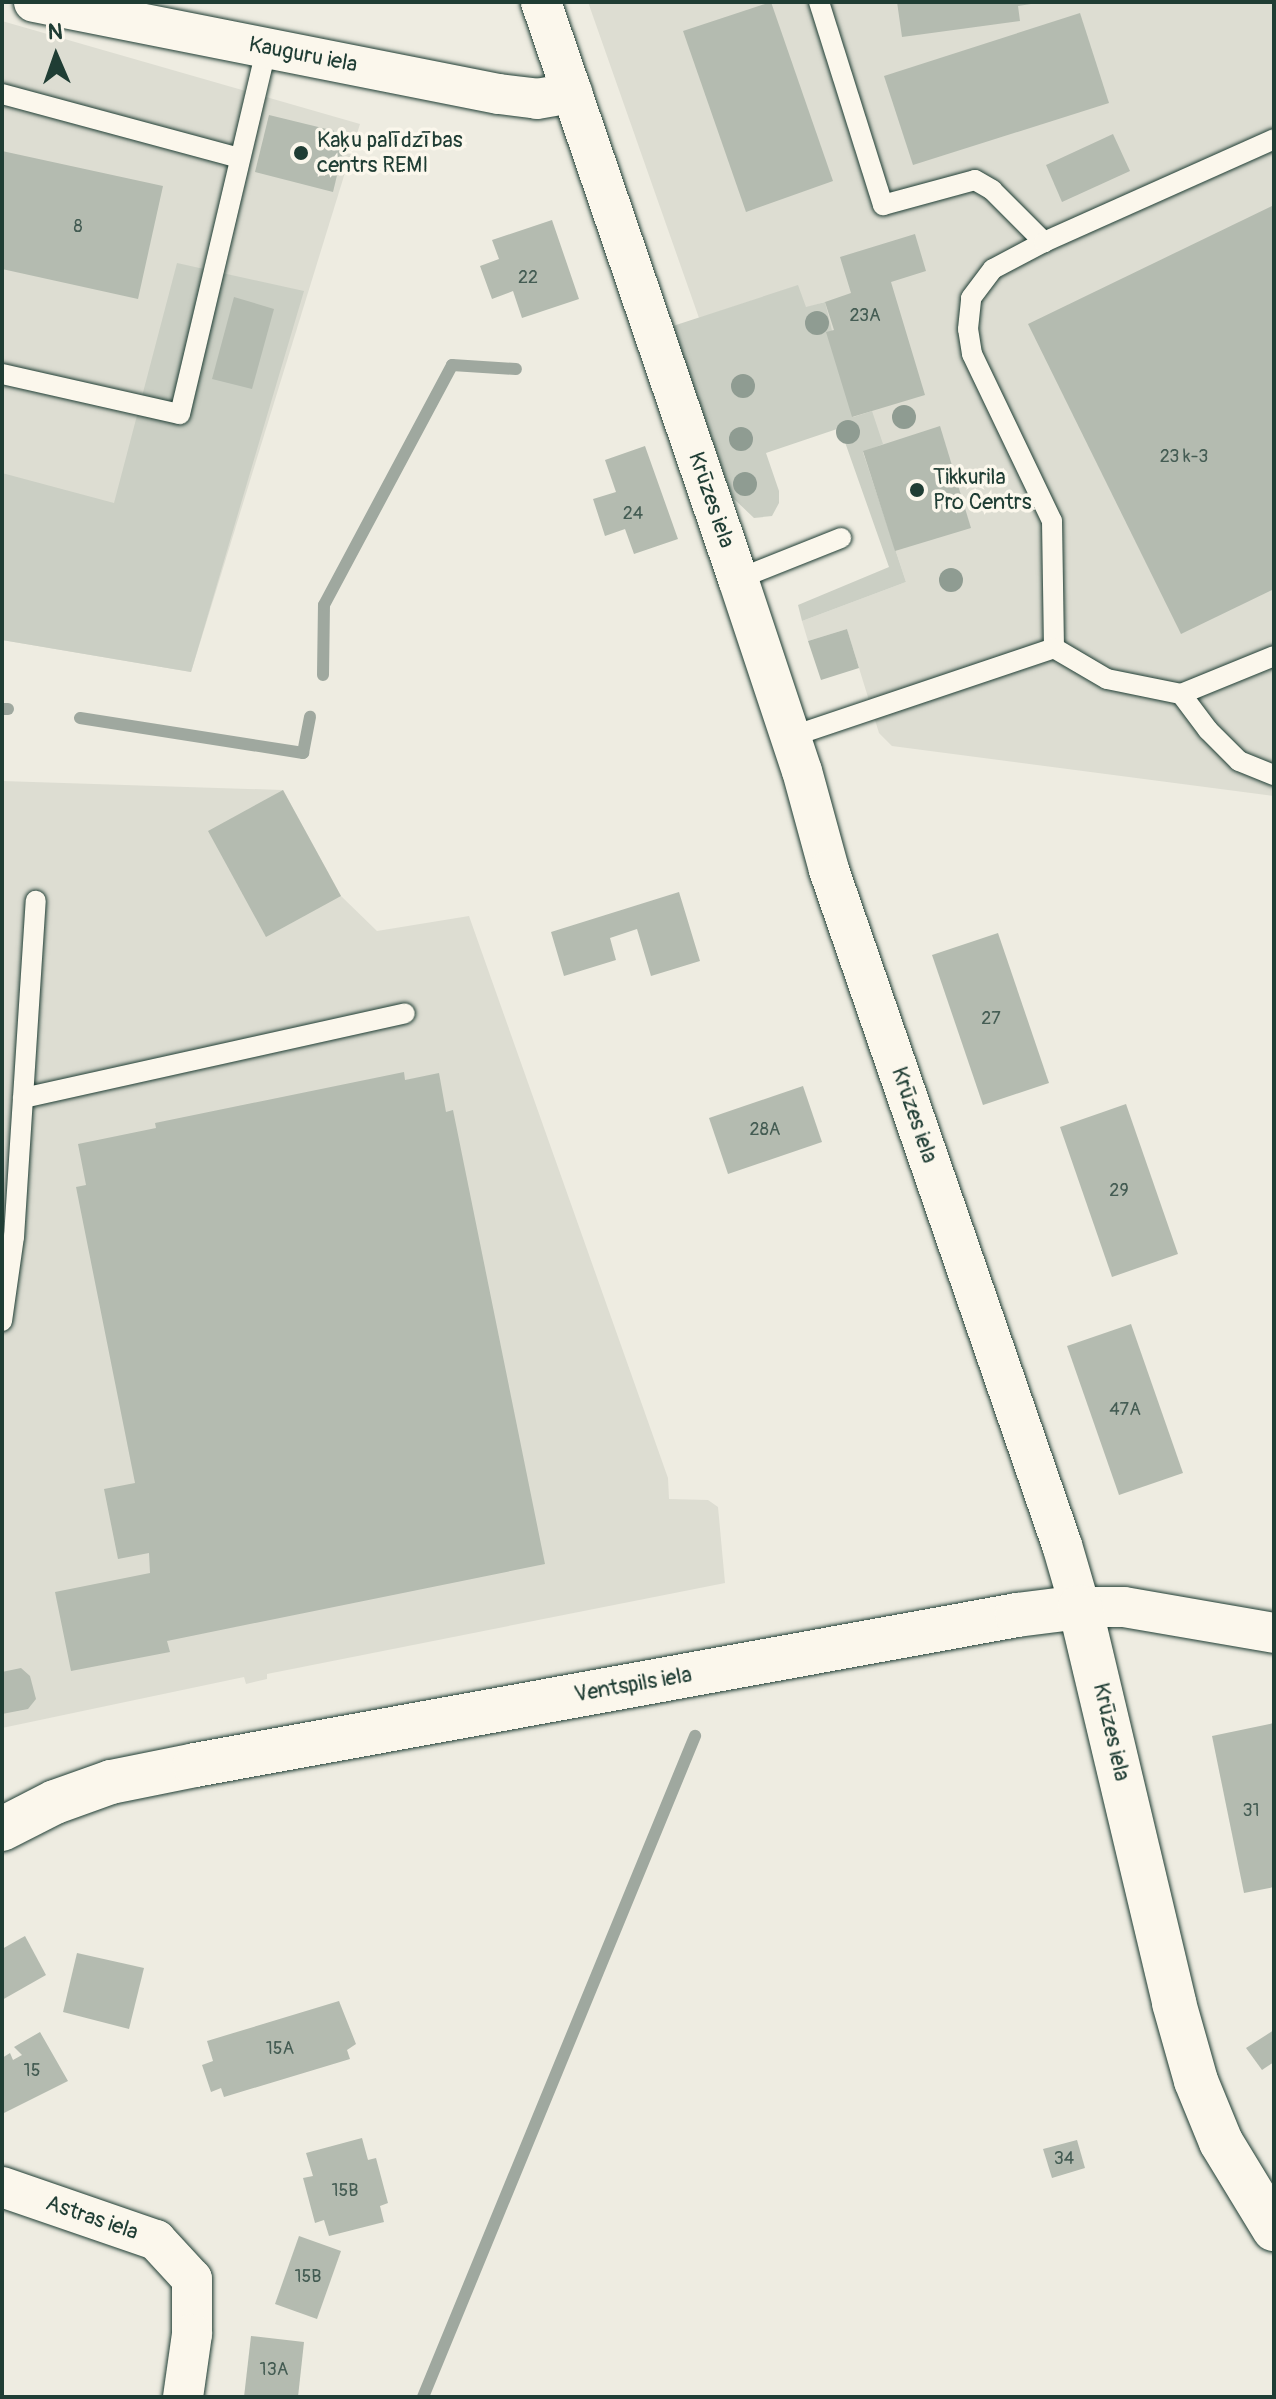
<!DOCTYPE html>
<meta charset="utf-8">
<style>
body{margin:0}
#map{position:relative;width:1276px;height:2399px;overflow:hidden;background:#eeece1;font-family:Pangolin,sans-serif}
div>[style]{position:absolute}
.built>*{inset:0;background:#ddddd2}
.green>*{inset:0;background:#cbcfc4}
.stream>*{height:12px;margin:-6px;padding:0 6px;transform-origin:6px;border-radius:6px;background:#9fa89f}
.building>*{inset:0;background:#b4bbb0}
.roads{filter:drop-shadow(0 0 2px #1f3d34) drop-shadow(0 0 2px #1f3d34)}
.service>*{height:20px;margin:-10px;padding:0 10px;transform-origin:10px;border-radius:10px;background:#fbf7ec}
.minor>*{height:40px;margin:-20px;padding:0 20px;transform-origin:20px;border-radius:20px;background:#fbf7ec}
.tertiary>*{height:44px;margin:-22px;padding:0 22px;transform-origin:22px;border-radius:22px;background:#fbf7ec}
.trees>*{width:24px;height:24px;margin:-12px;border-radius:50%;background:#8f9c92}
.dots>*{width:22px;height:22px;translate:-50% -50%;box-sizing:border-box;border:4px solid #fbf7ec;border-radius:50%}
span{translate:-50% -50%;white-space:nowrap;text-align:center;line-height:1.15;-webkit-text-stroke:7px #fbf7ec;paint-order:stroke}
.number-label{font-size:18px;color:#445c53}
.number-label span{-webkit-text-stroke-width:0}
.street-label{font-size:22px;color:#1f3d34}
.poi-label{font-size:22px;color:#1f3d34}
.left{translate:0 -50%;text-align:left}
.frame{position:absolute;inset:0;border:4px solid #1f3d34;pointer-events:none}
.north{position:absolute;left:16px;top:16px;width:80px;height:80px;-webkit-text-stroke:6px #fbf7ec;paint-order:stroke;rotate:358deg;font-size:22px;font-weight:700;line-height:32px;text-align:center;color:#1f3d34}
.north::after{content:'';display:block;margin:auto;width:28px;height:36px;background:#1f3d34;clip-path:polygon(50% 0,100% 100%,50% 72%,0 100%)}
</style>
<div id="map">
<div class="built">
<div style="clip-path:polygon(588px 2px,1274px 2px,1274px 796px,892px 746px,879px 733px,847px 629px,808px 641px,802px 621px,906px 582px,863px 451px,872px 411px,852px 417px,824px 302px,806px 308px,797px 286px,699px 318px)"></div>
<div style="clip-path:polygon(2px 21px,360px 124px,191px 672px,2px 640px)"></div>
<div style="clip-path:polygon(2px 781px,283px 790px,341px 896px,377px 931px,469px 916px,668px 1478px,669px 1499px,708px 1500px,718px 1507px,725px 1583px,267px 1674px,267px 1679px,246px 1684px,244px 1677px,2px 1728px)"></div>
</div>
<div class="green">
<div style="clip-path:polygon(177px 263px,304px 291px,191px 672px,2px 640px,2px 473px,114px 503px)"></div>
<div style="clip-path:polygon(798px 285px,806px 307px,825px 302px,853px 417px,872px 411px,883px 444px,863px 452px,906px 582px,802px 621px,798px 605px,889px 567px,840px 428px,766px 453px,779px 491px,779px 503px,772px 516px,754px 518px,732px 497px,673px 326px)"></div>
</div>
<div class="stream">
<div style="left:323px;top:675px;width:70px;rotate:-89.2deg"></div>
<div style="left:324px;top:605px;width:272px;rotate:-61.9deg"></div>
<div style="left:452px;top:365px;width:64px;rotate:3.6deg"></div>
<div style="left:2px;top:709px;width:6px"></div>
<div style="left:80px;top:718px;width:226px;rotate:8.9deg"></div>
<div style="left:303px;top:753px;width:37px;rotate:-79deg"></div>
<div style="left:423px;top:2397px;width:715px;rotate:-67.63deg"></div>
</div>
<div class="building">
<div style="clip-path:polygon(771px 2px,833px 181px,746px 212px,683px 31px)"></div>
<div style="clip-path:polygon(897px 2px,1031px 2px,1031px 4px,1018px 6px,1020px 21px,902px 37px)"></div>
<div style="clip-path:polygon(1080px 13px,1109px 103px,913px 165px,884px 76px)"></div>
<div style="clip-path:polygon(269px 115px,347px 134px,333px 192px,255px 172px)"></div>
<div style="clip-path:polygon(1113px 134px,1130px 171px,1062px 202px,1046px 165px)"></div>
<div style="clip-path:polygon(2px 151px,163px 186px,138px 299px,2px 269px)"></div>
<div style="clip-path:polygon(1274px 205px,1274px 589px,1181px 634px,1028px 324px)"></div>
<div style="clip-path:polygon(552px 220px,579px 299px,522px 318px,513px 291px,492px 299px,480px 266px,499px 259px,492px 240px)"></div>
<div style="clip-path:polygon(915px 234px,926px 271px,891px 282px,925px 395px,852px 417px,826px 332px,834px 330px,825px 302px,851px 293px,840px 257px)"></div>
<div style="clip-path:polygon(234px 297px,274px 309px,252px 389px,212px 379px)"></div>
<div style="clip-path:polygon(940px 426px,971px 528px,895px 551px,863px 451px)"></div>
<div style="clip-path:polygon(645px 446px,678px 539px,634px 554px,625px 529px,605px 536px,593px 499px,616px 492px,605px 460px)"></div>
<div style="clip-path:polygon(847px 629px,859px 668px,821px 680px,808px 641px)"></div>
<div style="clip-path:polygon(283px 790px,341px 896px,266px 937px,208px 831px)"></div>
<div style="clip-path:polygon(679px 892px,700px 961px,651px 976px,637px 929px,610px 938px,616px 960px,564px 976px,551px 932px)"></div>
<div style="clip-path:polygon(998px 933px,1049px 1083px,983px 1105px,932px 955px)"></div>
<div style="clip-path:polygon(404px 1072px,405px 1080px,439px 1073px,446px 1112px,453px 1110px,545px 1564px,167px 1641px,170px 1652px,71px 1671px,55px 1592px,150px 1573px,149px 1553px,118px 1559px,104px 1489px,135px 1483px,76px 1187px,86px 1185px,78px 1144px,156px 1128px,155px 1123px)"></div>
<div style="clip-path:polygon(803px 1086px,822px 1142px,728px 1174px,709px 1118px)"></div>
<div style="clip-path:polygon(1126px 1104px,1178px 1254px,1112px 1277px,1060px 1127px)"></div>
<div style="clip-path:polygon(1131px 1324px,1183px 1473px,1119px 1495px,1067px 1346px)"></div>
<div style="clip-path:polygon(21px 1668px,30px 1676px,36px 1699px,28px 1709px,2px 1714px,2px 1672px)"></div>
<div style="clip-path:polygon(1274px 1723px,1274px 1887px,1244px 1893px,1212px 1736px)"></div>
<div style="clip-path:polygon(25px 1936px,46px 1975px,2px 2000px,2px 1949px)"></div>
<div style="clip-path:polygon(77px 1953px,144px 1968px,129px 2029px,63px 2012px)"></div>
<div style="clip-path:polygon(339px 2001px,356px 2044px,347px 2050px,350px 2059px,224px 2097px,221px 2088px,211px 2092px,202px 2065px,213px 2061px,207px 2041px)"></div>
<div style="clip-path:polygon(1274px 2030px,1274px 2062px,1262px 2070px,1246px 2048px)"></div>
<div style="clip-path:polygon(40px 2032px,68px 2081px,2px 2114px,2px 2058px,10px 2053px,13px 2060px,22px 2055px,14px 2047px)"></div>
<div style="clip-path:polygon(362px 2138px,368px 2160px,376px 2158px,388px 2203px,380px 2206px,384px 2222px,329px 2236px,324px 2220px,315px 2223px,303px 2178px,313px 2176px,306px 2153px)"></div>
<div style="clip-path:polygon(1077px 2140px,1085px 2168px,1052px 2178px,1043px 2149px)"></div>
<div style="clip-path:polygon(299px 2236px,341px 2251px,317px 2319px,275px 2304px)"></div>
<div style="clip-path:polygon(251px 2336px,304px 2342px,298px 2397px,244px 2397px)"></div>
</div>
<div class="roads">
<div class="service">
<div style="left:819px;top:2px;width:213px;rotate:72.5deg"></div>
<div style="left:883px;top:205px;width:95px;rotate:-15.2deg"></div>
<div style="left:975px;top:180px;width:20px;rotate:30deg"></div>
<div style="left:992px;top:190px;width:74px;rotate:45deg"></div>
<div style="left:2px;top:94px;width:246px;rotate:15.1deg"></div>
<div style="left:2px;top:374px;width:182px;rotate:12.7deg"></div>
<div style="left:180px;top:414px;width:375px;rotate:-76.7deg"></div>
<div style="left:738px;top:579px;width:111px;rotate:-21.7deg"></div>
<div style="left:1054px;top:648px;width:127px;rotate:-90.9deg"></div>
<div style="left:1052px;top:521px;width:185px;rotate:-115.6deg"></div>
<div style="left:972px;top:354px;width:25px;rotate:-99deg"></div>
<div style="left:968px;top:329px;width:31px;rotate:-84deg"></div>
<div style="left:971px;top:298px;width:36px;rotate:-53deg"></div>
<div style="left:993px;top:269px;width:58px;rotate:-27.9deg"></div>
<div style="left:1044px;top:242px;width:252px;rotate:-24.1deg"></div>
<div style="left:1181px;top:694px;width:45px;rotate:53.1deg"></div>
<div style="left:1208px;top:730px;width:44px;rotate:45deg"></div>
<div style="left:1239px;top:761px;width:38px;rotate:22deg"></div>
<div style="left:790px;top:737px;width:279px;rotate:-18.6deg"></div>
<div style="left:1054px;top:648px;width:61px;rotate:30.3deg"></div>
<div style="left:1107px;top:679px;width:76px;rotate:11.5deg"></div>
<div style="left:1181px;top:694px;width:100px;rotate:-22.2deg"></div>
<div style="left:23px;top:1098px;width:391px;rotate:-12.5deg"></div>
<div style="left:2px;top:1321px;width:85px;rotate:-81.9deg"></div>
<div style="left:14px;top:1237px;width:337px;rotate:-86.3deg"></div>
</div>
<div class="minor">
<div style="left:34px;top:2px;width:474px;rotate:11.2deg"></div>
<div style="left:499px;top:94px;width:38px;rotate:7deg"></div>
<div style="left:537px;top:99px;width:36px;rotate:-10deg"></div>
<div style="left:541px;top:2px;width:610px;rotate:71.15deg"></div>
<div style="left:738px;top:579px;width:202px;rotate:71.6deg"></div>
<div style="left:802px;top:771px;width:103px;rotate:74.7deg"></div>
<div style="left:829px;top:870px;width:714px;rotate:70.96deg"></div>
<div style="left:1062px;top:1545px;width:65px;rotate:73.8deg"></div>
<div style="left:1080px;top:1607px;width:44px"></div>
<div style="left:1124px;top:1607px;width:152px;rotate:9.8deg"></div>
<div style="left:2px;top:2187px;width:163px;rotate:19deg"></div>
<div style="left:156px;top:2240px;width:53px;rotate:47.3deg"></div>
<div style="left:192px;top:2279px;width:55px;rotate:90deg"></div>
<div style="left:192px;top:2334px;width:64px;rotate:98.1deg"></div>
</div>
<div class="tertiary">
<div style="left:2px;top:1829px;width:59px;rotate:-27deg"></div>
<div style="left:55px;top:1802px;width:59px;rotate:-19.7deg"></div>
<div style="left:111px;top:1782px;width:86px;rotate:-11.4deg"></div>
<div style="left:195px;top:1765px;width:836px;rotate:-10.34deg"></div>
<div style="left:1017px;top:1615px;width:64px;rotate:-7.2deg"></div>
<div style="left:1080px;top:1607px;width:407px;rotate:76.6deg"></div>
<div style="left:1174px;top:2003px;width:81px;rotate:74.2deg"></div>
<div style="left:1196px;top:2081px;width:66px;rotate:67.7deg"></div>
<div style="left:1221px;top:2142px;width:102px;rotate:58.7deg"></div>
</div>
</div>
<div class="trees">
<div style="left:817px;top:323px"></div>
<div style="left:743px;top:386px"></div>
<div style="left:904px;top:417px"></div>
<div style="left:848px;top:432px"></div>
<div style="left:741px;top:439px"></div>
<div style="left:745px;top:484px"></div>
<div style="left:951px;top:580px"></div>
</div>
<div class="dots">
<div style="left:301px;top:153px;background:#1f3d34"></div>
<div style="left:917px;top:490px;background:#1f3d34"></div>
</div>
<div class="number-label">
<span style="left:78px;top:227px">8</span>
<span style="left:528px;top:278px">22</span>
<span style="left:865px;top:316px">23A</span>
<span style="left:1184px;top:457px">23 k-3</span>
<span style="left:633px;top:514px">24</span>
<span style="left:991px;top:1019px">27</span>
<span style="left:765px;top:1130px">28A</span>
<span style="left:1119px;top:1191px">29</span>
<span style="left:1125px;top:1410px">47A</span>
<span style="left:1251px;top:1811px">31</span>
<span style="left:280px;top:2049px">15A</span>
<span style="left:32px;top:2071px">15</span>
<span style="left:1064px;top:2159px">34</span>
<span style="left:345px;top:2191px">15B</span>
<span style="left:308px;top:2277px">15B</span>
<span style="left:274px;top:2370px">13A</span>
</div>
<div class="street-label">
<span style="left:303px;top:55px;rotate:11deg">Kauguru iela</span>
<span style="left:711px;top:500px;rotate:71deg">Krūzes iela</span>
<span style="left:914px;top:1115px;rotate:71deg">Krūzes iela</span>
<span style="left:633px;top:1685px;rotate:-10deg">Ventspils iela</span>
<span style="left:1111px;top:1732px;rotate:77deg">Krūzes iela</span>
<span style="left:92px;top:2218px;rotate:19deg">Astras iela</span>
</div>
<div class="poi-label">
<span class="left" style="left:317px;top:153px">Kaķu palīdzības<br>centrs REMI</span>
<span class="left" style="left:933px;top:490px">Tikkurila<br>Pro Centrs</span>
</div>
<div class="frame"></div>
<div class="north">N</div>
</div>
